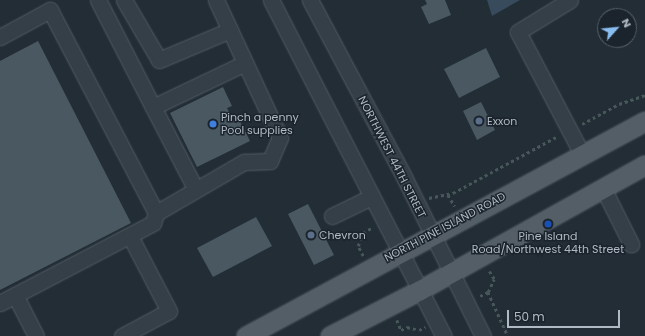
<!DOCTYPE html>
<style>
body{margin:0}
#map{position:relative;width:645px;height:336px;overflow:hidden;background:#222d36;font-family:Poppins,sans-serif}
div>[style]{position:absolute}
.water>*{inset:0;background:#374b5c}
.building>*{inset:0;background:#4a5862}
.path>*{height:2.5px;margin-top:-1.25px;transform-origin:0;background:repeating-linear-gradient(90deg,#465858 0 3px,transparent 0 6px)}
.roads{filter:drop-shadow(0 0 1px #535d65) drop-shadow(0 0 1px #535d65)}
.minor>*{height:15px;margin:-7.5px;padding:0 7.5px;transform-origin:7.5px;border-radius:7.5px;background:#353f47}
.major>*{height:19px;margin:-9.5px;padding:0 9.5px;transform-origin:9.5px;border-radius:9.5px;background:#535e67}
.dots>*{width:11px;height:11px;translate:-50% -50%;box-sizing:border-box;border:2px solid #1b242c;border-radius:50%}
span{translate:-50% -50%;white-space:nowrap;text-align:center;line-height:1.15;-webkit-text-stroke:3px #1b242c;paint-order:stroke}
.poi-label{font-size:11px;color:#b0bac4}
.left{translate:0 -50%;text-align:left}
.street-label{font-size:11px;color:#b0bac4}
.north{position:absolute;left:597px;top:8px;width:40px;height:40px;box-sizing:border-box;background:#1b242c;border:1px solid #576069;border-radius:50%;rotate:63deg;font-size:11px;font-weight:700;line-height:16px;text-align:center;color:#b0bac4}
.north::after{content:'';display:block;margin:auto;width:14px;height:18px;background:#89bcef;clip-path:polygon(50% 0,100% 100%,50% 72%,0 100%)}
.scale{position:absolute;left:507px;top:310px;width:113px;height:18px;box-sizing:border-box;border:2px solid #b0bac4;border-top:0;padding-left:5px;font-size:12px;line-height:14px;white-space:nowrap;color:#b0bac4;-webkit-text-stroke:3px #1b242c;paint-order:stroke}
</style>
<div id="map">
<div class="water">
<div style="clip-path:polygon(487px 0,520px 0,492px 16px)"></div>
</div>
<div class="building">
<div style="clip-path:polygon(425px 0,445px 0,451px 15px,429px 24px,421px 7px,427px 4px)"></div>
<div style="clip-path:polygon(38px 41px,131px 223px,0 290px,0 61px)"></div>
<div style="clip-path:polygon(486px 48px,500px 77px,459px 98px,444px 69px)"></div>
<div style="clip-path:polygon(223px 87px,232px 106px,227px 108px,235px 123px,240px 121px,250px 141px,197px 167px,170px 113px)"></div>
<div style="clip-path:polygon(481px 102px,495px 130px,477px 140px,463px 111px)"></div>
<div style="clip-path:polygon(308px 204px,334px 255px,314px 265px,288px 214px)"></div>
<div style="clip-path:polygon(256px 217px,272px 246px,213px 277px,197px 248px)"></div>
</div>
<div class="path">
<div style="left:582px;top:124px;width:42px;rotate:-28.4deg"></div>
<div style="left:619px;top:104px;width:28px;rotate:-19deg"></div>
<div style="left:448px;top:195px;width:13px;rotate:58deg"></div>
<div style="left:429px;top:198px;width:25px;rotate:-12deg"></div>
<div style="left:453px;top:193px;width:117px;rotate:-28.5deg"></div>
<div style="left:363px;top:256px;width:11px;rotate:-117deg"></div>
<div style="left:358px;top:246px;width:14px;rotate:-69deg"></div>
<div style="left:363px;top:233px;width:12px;rotate:-31deg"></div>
<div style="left:488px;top:292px;width:48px;rotate:65.6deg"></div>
<div style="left:480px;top:296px;width:9px;rotate:-27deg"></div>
<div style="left:488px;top:292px;width:14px;rotate:-65deg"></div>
<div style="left:494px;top:279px;width:9px;rotate:-122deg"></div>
<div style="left:397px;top:320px;width:11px;rotate:68deg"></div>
<div style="left:401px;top:330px;width:7px;rotate:-27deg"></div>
<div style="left:407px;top:327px;width:12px;rotate:14deg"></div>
<div style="left:419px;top:330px;width:7px;rotate:-27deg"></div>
</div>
<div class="roads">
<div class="minor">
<div style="left:98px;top:0;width:120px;rotate:62.8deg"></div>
<div style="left:153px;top:107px;width:102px;rotate:-25.6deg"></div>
<div style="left:124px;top:0;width:69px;rotate:59.7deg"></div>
<div style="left:159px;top:60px;width:77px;rotate:-22.9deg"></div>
<div style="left:271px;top:0;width:378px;rotate:62.8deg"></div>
<div style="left:310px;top:0;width:200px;rotate:62deg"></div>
<div style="left:404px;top:177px;width:178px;rotate:63.6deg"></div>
<div style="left:570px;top:0;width:61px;rotate:148.4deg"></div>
<div style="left:518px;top:32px;width:138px;rotate:62.3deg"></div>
<div style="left:0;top:37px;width:57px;rotate:-28.4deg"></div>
<div style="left:50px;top:10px;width:229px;rotate:62.4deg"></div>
<div style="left:156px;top:213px;width:102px;rotate:-30.1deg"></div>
<div style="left:244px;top:162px;width:26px;rotate:-2deg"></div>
<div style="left:270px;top:161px;width:25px;rotate:-67deg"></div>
<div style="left:280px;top:138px;width:152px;rotate:-114.9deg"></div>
<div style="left:153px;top:107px;width:93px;rotate:62.6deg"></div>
<div style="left:603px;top:188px;width:63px;rotate:63.4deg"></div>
<div style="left:332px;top:216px;width:43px;rotate:-26deg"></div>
<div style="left:15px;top:295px;width:46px;rotate:62.9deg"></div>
<div style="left:0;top:303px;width:173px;rotate:-27.6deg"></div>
<div style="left:153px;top:223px;width:10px;rotate:-73deg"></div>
<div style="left:122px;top:336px;width:53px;rotate:-28deg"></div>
<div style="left:169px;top:311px;width:85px;rotate:-117.5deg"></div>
</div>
<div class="major">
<div style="left:246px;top:336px;width:453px;rotate:-28.3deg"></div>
<div style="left:330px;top:336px;width:101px;rotate:-27.1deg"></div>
<div style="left:420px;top:290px;width:257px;rotate:-29.1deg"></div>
</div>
</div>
<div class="dots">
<div style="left:479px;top:121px;background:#5c6f8a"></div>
<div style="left:213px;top:124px;background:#3f7fe0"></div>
<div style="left:548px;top:224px;background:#1a4fb4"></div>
<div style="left:311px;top:235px;background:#5c6f8a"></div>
</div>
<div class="poi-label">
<span class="left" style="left:221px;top:124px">Pinch a penny<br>Pool supplies</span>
<span class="left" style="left:487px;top:121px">Exxon</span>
<span class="left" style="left:319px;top:235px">Chevron</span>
<span style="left:548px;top:243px">Pine Island<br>Road/Northwest 44th Street</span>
</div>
<div class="street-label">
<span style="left:392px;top:157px;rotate:63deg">NORTHWEST 44TH STREET</span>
<span style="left:445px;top:227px;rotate:-28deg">NORTH PINE ISLAND ROAD</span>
</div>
<div class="north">N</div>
<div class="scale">50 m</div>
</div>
